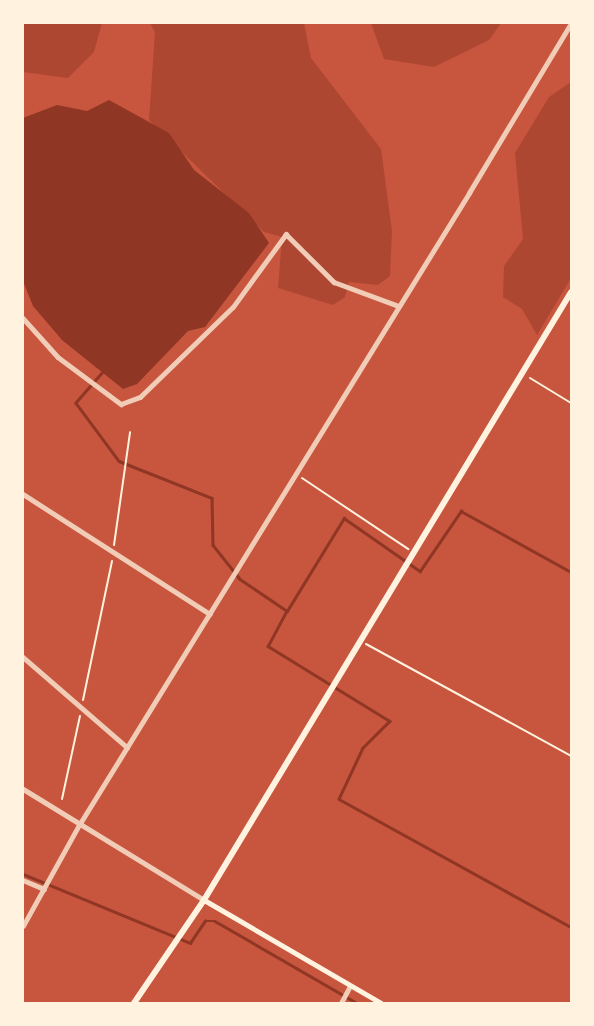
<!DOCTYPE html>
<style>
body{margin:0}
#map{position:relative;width:594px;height:1026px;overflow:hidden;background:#c8553d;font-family:Helvetica,sans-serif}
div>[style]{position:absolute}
.green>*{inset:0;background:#ae4732}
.water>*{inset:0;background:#8f3625}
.stream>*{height:2.5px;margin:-1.25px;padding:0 1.25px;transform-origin:1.25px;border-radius:1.25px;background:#8f3625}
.path>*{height:2px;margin:-1px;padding:0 1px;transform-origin:1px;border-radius:1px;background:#fff3e0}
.minor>*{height:4.5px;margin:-2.25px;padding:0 2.25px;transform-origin:2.25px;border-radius:2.25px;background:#f1ccb7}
.tertiary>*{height:5px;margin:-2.5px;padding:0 2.5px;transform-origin:2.5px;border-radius:2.5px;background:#f1ccb7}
.secondary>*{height:5px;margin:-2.5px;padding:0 2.5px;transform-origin:2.5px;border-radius:2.5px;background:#fff3e0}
.primary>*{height:6px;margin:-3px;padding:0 3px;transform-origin:3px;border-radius:3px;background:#fff3e0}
span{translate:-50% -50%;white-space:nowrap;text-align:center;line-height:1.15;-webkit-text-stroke:6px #fff3e0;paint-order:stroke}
.frame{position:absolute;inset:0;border:24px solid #fff3e0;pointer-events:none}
</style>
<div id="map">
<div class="green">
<div style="clip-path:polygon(23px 23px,102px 23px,94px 52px,68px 78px,23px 72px)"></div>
<div style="clip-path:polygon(150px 23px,304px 23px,311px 58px,381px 149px,392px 231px,390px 276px,378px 285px,349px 282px,345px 297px,333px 305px,278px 288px,282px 237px,264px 232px,149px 120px,155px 32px)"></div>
<div style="clip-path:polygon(371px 23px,501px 23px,489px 40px,434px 67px,384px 59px)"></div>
<div style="clip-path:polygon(571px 82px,571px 278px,537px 335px,522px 309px,503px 297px,504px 266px,523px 239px,515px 153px,549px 97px)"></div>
</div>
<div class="water">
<div style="clip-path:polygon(109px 100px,169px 133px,194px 170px,249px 213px,269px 243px,205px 327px,188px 331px,137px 384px,123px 389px,62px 340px,33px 306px,23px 281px,23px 118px,57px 105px,87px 111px)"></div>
</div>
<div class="stream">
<div style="left:103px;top:372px;width:41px;rotate:131.1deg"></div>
<div style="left:76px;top:403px;width:72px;rotate:53.4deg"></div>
<div style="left:119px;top:461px;width:100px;rotate:21.7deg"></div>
<div style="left:212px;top:498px;width:47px;rotate:88.8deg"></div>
<div style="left:213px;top:545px;width:43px;rotate:51.5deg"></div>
<div style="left:240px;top:579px;width:57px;rotate:34.2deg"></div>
<div style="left:287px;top:611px;width:109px;rotate:-58.5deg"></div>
<div style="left:344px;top:518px;width:93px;rotate:34.9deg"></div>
<div style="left:420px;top:571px;width:73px;rotate:-55.7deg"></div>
<div style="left:461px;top:511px;width:126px;rotate:29deg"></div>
<div style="left:287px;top:611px;width:40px;rotate:118deg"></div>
<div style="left:268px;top:646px;width:143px;rotate:31.6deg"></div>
<div style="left:390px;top:721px;width:38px;rotate:135deg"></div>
<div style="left:363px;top:748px;width:56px;rotate:115.2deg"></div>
<div style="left:339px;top:799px;width:265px;rotate:28.9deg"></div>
<div style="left:23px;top:874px;width:181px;rotate:22.4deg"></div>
<div style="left:190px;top:943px;width:27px;rotate:-56deg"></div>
<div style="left:205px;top:921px;width:10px"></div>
<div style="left:215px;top:921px;width:164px;rotate:30deg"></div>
</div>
<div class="path">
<div style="left:530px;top:378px;width:48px;rotate:31.4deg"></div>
<div style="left:302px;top:478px;width:128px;rotate:33.8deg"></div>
<div style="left:114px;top:545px;width:114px;rotate:-81.9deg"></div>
<div style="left:366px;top:644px;width:234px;rotate:28.6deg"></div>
<div style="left:83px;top:700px;width:142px;rotate:-78.2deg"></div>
<div style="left:62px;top:799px;width:85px;rotate:-77.8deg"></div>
</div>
<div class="minor">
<div style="left:469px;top:193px;width:198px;rotate:-59deg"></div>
<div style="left:23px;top:318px;width:52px;rotate:48.1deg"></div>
<div style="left:58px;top:357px;width:79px;rotate:36.7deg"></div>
<div style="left:121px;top:404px;width:20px;rotate:-20deg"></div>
<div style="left:140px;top:397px;width:129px;rotate:-44.1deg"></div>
<div style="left:233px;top:307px;width:90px;rotate:-54deg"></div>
<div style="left:286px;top:234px;width:68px;rotate:45deg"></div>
<div style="left:334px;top:282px;width:69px;rotate:20.3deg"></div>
<div style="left:23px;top:494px;width:222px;rotate:32.7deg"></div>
<div style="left:23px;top:657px;width:138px;rotate:40.9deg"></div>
<div style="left:23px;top:880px;width:23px;rotate:23deg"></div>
<div style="left:23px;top:926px;width:115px;rotate:-61deg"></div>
<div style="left:341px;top:1003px;width:19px;rotate:-62deg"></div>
</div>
<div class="tertiary">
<div style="left:23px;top:789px;width:212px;rotate:31.5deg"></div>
<div style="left:79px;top:825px;width:743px;rotate:-58.32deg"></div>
</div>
<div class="secondary">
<div style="left:204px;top:900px;width:205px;rotate:30.2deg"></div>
</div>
<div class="primary">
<div style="left:134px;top:1003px;width:125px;rotate:-55.8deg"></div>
<div style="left:204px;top:900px;width:710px;rotate:-58.88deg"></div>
</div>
<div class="frame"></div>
</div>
